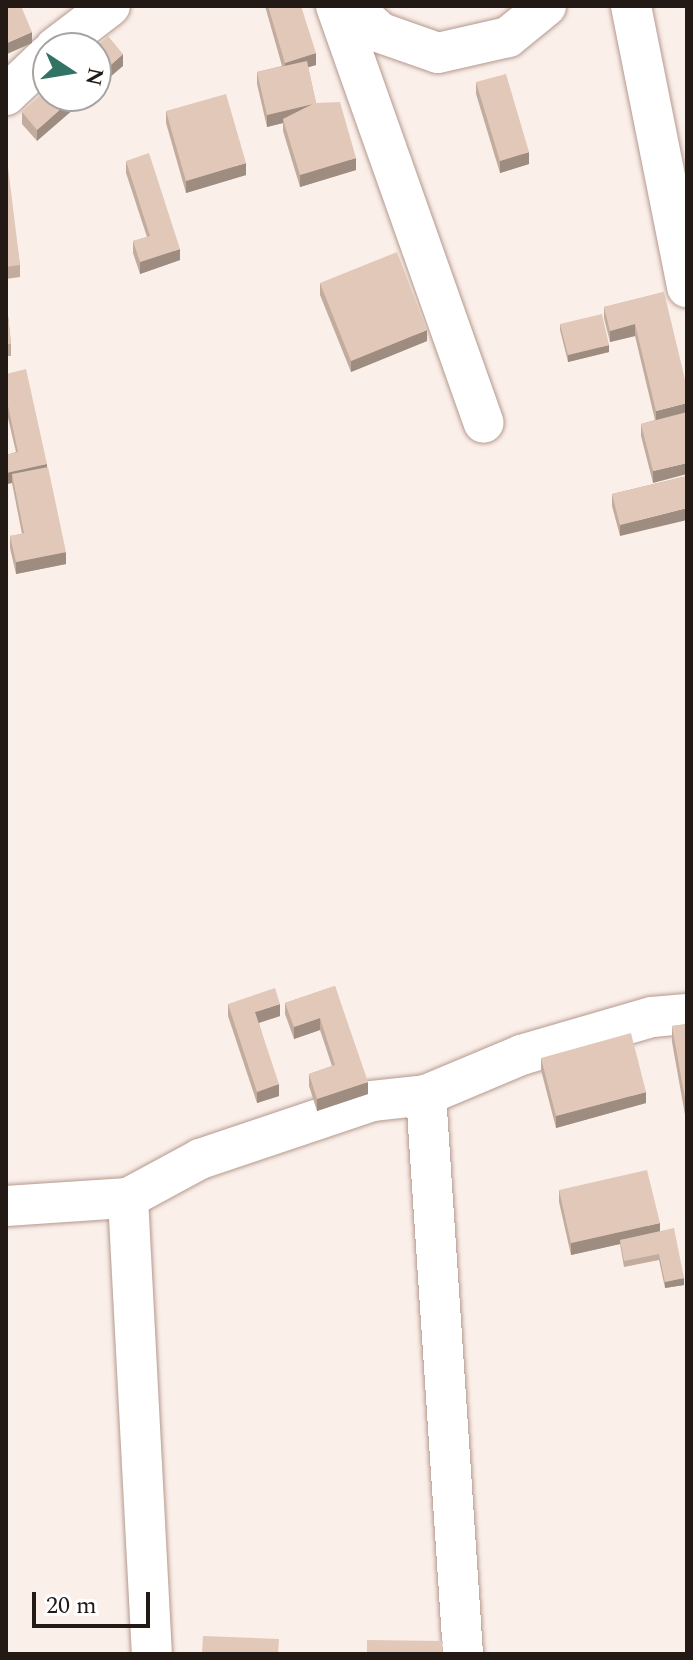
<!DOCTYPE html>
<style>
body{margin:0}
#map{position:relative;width:693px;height:1660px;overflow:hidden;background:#fbefea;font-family:Spectral,serif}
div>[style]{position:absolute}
.roads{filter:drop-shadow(0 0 2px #b4998d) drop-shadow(0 0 2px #b4998d)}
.minor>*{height:40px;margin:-20px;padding:0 20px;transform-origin:20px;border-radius:20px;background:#fff}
.wall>*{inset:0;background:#c2ac9e}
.shaded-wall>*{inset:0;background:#9e8c81}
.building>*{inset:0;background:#e2c8b8}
span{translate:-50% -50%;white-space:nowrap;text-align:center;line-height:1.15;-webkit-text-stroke:6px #fff;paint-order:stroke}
.frame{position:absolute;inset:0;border:8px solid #231915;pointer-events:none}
.north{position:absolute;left:32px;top:32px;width:80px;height:80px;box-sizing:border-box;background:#fff;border:2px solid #a7a3a1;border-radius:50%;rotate:102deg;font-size:22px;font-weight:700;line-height:32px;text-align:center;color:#231915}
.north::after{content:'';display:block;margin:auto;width:28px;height:36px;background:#317364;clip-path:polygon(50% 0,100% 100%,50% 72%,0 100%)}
.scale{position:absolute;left:32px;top:1592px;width:118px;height:36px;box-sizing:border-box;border:4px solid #231915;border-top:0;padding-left:10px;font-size:24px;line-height:28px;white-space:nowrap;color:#231915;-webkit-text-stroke:6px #fff;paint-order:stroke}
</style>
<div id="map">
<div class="roads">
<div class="minor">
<div style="left:336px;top:6px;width:442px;rotate:70.5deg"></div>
<div style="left:351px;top:6px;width:40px;rotate:42deg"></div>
<div style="left:381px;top:33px;width:60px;rotate:19.3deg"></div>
<div style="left:438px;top:53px;width:72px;rotate:-12.9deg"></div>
<div style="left:508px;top:37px;width:49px;rotate:-39.2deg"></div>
<div style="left:631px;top:6px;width:287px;rotate:78.7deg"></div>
<div style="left:55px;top:48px;width:69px;rotate:-37.4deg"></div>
<div style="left:6px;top:95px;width:58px;rotate:-43.6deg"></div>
<div style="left:426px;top:1095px;width:560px;rotate:86.21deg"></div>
<div style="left:128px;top:1198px;width:457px;rotate:87deg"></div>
<div style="left:6px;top:1206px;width:122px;rotate:-3.8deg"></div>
<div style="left:128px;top:1198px;width:82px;rotate:-28.4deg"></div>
<div style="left:200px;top:1159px;width:182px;rotate:-18.6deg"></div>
<div style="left:372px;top:1101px;width:54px;rotate:-6.3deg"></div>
<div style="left:426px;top:1095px;width:103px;rotate:-22.8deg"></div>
<div style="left:521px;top:1055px;width:136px;rotate:-16.2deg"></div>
<div style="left:652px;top:1017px;width:35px;rotate:-5deg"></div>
</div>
</div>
<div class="wall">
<div style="clip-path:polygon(265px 6px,301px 6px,316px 65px,308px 67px,316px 103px,356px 170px,300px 187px,283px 131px,283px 123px,267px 127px,257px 84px,257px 72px,282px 66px)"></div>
<div style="clip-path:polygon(476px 82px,529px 164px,500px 173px,476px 94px)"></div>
<div style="clip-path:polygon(48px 89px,37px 141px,22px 124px,22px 112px)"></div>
<div style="clip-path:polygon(166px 111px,246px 175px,186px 193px,166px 123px)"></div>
<div style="clip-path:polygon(126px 161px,180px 260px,140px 274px,133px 253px,133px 241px,147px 237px,126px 173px)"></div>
<div style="clip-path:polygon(6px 168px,20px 265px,20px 277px,6px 279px)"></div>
<div style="clip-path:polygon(320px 283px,427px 341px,351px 372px,320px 295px)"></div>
<div style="clip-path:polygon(664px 292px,653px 483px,641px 436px,641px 424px,655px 420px,635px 336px,610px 342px,604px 318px,604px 307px)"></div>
<div style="clip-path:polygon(6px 296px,11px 344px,11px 356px,6px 356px)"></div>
<div style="clip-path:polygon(560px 324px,609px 352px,568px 362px,560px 330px)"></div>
<div style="clip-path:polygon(6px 374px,47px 467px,66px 564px,16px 574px,10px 548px,10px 536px,22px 534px,12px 483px,6px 484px,6px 455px,16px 452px,8px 418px)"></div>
<div style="clip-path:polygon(687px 476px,620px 536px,612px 506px,612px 494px)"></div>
<div style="clip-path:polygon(335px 986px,368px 1094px,317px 1111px,309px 1086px,309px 1074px,332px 1066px,320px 1030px,294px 1039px,285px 1014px,285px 1003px)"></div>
<div style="clip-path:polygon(228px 1004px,280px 1016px,259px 1023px,279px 1096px,257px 1103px,228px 1016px)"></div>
<div style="clip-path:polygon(687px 1024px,687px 1126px,672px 1042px,672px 1026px)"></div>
<div style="clip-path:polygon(541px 1058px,646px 1103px,556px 1128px,541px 1070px)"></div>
<div style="clip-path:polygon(559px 1190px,660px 1231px,684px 1285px,665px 1288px,659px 1260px,624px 1267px,620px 1244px,571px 1255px,559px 1202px)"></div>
</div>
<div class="shaded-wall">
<div style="clip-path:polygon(32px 32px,32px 43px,7px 54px,7px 43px)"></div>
<div style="clip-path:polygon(316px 53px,316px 65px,285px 74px,285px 63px)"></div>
<div style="clip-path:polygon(123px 54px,123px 66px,96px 89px,96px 78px)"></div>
<div style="clip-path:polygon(75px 96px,89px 96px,37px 141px,37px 130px)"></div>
<div style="clip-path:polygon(313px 104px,283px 119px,283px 123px,267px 127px,267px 115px)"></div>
<div style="clip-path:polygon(529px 152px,529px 164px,500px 173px,500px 161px)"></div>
<div style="clip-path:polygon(356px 158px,356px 170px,300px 187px,300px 175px)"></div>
<div style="clip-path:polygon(246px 163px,246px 175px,186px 193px,186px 181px)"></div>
<div style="clip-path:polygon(180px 249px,180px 260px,140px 274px,140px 262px)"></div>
<div style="clip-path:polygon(635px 324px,635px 336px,610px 342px,610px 331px)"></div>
<div style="clip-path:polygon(427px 330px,427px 341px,351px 372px,351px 361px)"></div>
<div style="clip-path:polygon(609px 345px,609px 352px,568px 362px,568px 355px)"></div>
<div style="clip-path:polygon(687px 403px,687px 415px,656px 423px,656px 411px)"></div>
<div style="clip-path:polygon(8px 406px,8px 418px,6px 419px,6px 407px)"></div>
<div style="clip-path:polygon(687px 463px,687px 474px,653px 483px,653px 471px)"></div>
<div style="clip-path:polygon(47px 464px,47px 475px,12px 474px,12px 483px,6px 484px,6px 473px)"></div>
<div style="clip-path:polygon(687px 508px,687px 520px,620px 536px,620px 525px)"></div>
<div style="clip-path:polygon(66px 552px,66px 564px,16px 574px,16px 562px)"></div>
<div style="clip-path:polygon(280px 1004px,280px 1016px,255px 1024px,255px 1012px)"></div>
<div style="clip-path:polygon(320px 1018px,320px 1030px,294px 1039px,294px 1027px)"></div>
<div style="clip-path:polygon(368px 1082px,368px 1094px,317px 1111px,317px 1099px)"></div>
<div style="clip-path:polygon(279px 1084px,279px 1096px,257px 1103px,257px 1092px)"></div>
<div style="clip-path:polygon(646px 1092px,646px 1103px,556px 1128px,556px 1116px)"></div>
<div style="clip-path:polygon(660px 1223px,660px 1234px,620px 1240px,620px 1244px,571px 1255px,571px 1243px)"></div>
<div style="clip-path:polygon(684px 1278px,684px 1285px,665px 1288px,665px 1282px)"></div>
</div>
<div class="building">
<div style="clip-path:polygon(6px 6px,21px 6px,32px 32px,7px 43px)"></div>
<div style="clip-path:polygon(268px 6px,301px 6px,316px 53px,285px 63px)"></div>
<div style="clip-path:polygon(108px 36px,123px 54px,96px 78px,96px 48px,95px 48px)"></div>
<div style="clip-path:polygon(307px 61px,316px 103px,340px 102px,356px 158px,300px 175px,283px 119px,313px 104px,267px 115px,257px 72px)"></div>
<div style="clip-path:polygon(506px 74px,529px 152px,500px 161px,476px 82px)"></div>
<div style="clip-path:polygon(48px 89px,48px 96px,75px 96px,37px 130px,22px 112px)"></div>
<div style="clip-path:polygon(226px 94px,246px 163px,186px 181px,166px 111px)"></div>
<div style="clip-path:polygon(149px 153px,180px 249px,140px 262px,133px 241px,150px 236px,126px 161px)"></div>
<div style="clip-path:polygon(8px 167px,20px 265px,6px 267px,6px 168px)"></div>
<div style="clip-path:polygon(397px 252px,427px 330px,351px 361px,320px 283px)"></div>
<div style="clip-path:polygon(664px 292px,687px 388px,687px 403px,656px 411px,635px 324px,610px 331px,604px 307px)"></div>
<div style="clip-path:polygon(6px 296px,11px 344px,6px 344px)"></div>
<div style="clip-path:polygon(602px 314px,609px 345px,568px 355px,560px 324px)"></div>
<div style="clip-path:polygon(26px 369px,47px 464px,6px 473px,6px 455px,18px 452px,8px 406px,6px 407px,6px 374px)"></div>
<div style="clip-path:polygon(687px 412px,687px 463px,653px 471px,641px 424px)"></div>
<div style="clip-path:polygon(48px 467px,66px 552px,16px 562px,10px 536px,24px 533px,12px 474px)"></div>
<div style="clip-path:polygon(687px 476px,687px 508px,620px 525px,612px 494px)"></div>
<div style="clip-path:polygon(335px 986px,368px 1082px,317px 1099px,309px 1074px,335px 1065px,320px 1018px,294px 1027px,285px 1003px)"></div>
<div style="clip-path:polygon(275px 988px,280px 1004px,255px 1012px,279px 1084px,257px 1092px,228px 1004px)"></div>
<div style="clip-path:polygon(687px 1024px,687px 1110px,672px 1026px)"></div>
<div style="clip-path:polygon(631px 1033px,646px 1092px,556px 1116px,541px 1058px)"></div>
<div style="clip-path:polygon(647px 1170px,660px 1223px,571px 1243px,559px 1190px)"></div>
<div style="clip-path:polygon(674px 1228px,684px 1278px,665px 1282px,659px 1254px,624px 1261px,620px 1240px)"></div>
<div style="clip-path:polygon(203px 1636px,279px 1639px,278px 1654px,202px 1654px)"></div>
<div style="clip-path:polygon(367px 1640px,443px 1641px,442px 1654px,367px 1654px)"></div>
</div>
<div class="frame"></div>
<div class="north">N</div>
<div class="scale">20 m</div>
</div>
